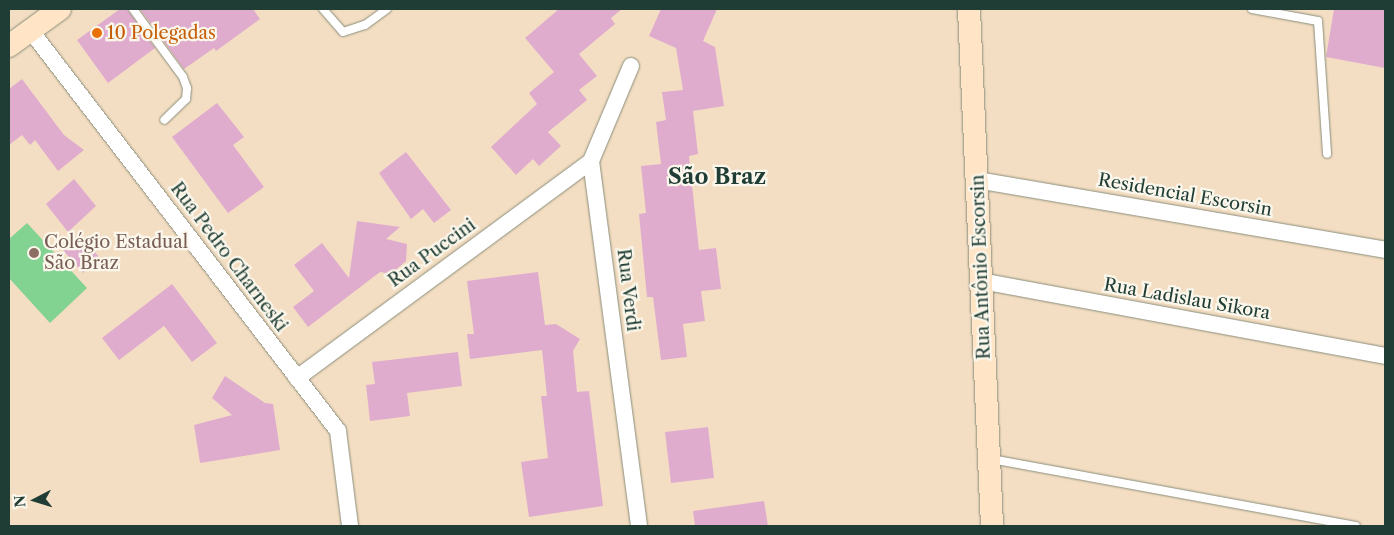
<!DOCTYPE html>
<meta charset="utf-8">
<style>
body{margin:0}
#map{position:relative;width:1394px;height:535px;overflow:hidden;background:#f4dec3;font-family:"Libre Caslon Text",serif}
div>[style]{position:absolute}
.green>*{inset:0;background:#82d292}
.building>*{inset:0;background:#e0acce}
.roads{filter:drop-shadow(0 0 1px #8a8e7c) drop-shadow(0 0 1px #8a8e7c)}
.lane>*{height:8px;margin:-4px;padding:0 4px;transform-origin:4px;border-radius:4px;background:#fff}
.street>*{height:16px;margin:-8px;padding:0 8px;transform-origin:8px;border-radius:8px;background:#fff}
.secondary>*{height:22px;margin:-11px;padding:0 11px;transform-origin:11px;border-radius:11px;background:#ffe4c6}
.dots>*{width:14px;height:14px;translate:-50% -50%;box-sizing:border-box;border:2px solid #fbf7ec;border-radius:50%}
span{translate:-50% -50%;white-space:nowrap;text-align:center;line-height:1.15;-webkit-text-stroke:4.5px #fbf7ec;paint-order:stroke}
.food-label{font-size:18px;color:#c56008}
.left{translate:0 -50%;text-align:left}
.street-label{font-size:18px;color:#1f3d34}
.education-label{font-size:18px;color:#785e54}
.district-label{font-size:22px;color:#1f3d34;font-weight:700}
.frame{position:absolute;inset:0;border:10px solid #1f3d34;pointer-events:none}
.north{position:absolute;left:10px;top:475px;width:50px;height:50px;-webkit-text-stroke:4px #fbf7ec;paint-order:stroke;rotate:265deg;font-size:14px;font-weight:700;line-height:20px;text-align:center;color:#1f3d34}
.north::after{content:'';display:block;margin:auto;width:18px;height:22px;background:#1f3d34;clip-path:polygon(50% 0,100% 100%,50% 72%,0 100%)}
</style>
<div id="map">
<div class="green">
<div style="clip-path:polygon(27px 223px,87px 288px,50px 323px,9px 278px,9px 239px)"></div>
</div>
<div class="building">
<div style="clip-path:polygon(120px 9px,127px 9px,155px 48px,108px 83px,77px 40px)"></div>
<div style="clip-path:polygon(140px 9px,253px 9px,260px 19px,216px 51px,214px 48px,184px 69px)"></div>
<div style="clip-path:polygon(559px 9px,622px 9px,611px 18px,615px 24px,579px 54px,597px 76px,579px 90px,587px 100px,548px 132px,561px 146px,539px 166px,533px 159px,516px 175px,491px 147px,537px 104px,529px 93px,554px 72px,525px 38px)"></div>
<div style="clip-path:polygon(661px 9px,717px 9px,703px 41px,715px 47px,724px 106px,693px 111px,698px 154px,689px 156px,699px 250px,716px 248px,721px 289px,701px 291px,705px 321px,683px 324px,687px 357px,661px 360px,653px 297px,647px 297px,639px 214px,646px 213px,641px 166px,661px 164px,656px 122px,666px 120px,662px 92px,683px 90px,676px 48px,649px 36px)"></div>
<div style="clip-path:polygon(1334px 9px,1385px 9px,1385px 68px,1326px 57px)"></div>
<div style="clip-path:polygon(22px 79px,64px 135px,84px 150px,58px 171px,35px 140px,30px 145px,22px 135px,9px 145px,9px 89px)"></div>
<div style="clip-path:polygon(217px 103px,244px 137px,233px 145px,264px 187px,228px 213px,172px 137px)"></div>
<div style="clip-path:polygon(406px 152px,451px 210px,434px 223px,423px 209px,411px 219px,379px 173px)"></div>
<div style="clip-path:polygon(74px 179px,96px 206px,68px 232px,46px 204px)"></div>
<div style="clip-path:polygon(357px 221px,400px 227px,386px 239px,407px 244px,406px 261px,391px 274px,380px 272px,308px 327px,293px 307px,314px 291px,294px 265px,322px 243px,349px 278px)"></div>
<div style="clip-path:polygon(79px 234px,100px 258px,83px 273px,63px 250px)"></div>
<div style="clip-path:polygon(538px 272px,545px 325px,556px 324px,580px 339px,573px 351px,577px 392px,589px 391px,603px 506px,529px 517px,521px 462px,548px 458px,541px 396px,547px 396px,542px 350px,470px 359px,467px 334px,474px 334px,467px 281px)"></div>
<div style="clip-path:polygon(172px 284px,217px 343px,192px 362px,164px 326px,119px 360px,102px 338px)"></div>
<div style="clip-path:polygon(458px 352px,462px 386px,407px 393px,410px 416px,370px 421px,366px 385px,375px 384px,372px 362px)"></div>
<div style="clip-path:polygon(225px 376px,265px 403px,273px 404px,280px 450px,200px 463px,194px 425px,232px 415px,212px 398px)"></div>
<div style="clip-path:polygon(708px 427px,714px 478px,671px 483px,665px 432px)"></div>
<div style="clip-path:polygon(764px 501px,768px 526px,695px 526px,693px 511px)"></div>
</div>
<div class="roads">
<div class="lane">
<div style="left:133px;top:9px;width:84px;rotate:53.7deg"></div>
<div style="left:183px;top:77px;width:12px;rotate:70deg"></div>
<div style="left:187px;top:88px;width:11px;rotate:95deg"></div>
<div style="left:186px;top:99px;width:30px;rotate:136deg"></div>
<div style="left:323px;top:9px;width:30px;rotate:49deg"></div>
<div style="left:343px;top:32px;width:23px;rotate:-18deg"></div>
<div style="left:365px;top:25px;width:27px;rotate:-36deg"></div>
<div style="left:1252px;top:9px;width:67px;rotate:10.3deg"></div>
<div style="left:1318px;top:21px;width:133px;rotate:86.1deg"></div>
<div style="left:991px;top:459px;width:371px;rotate:10.4deg"></div>
</div>
<div class="street">
<div style="left:31px;top:31px;width:504px;rotate:52.49deg"></div>
<div style="left:338px;top:431px;width:96px;rotate:82.8deg"></div>
<div style="left:631px;top:66px;width:103px;rotate:112.8deg"></div>
<div style="left:591px;top:161px;width:368px;rotate:82.5deg"></div>
<div style="left:977px;top:180px;width:414px;rotate:9.7deg"></div>
<div style="left:981px;top:281px;width:411px;rotate:10.5deg"></div>
<div style="left:297px;top:378px;width:365px;rotate:-36.4deg"></div>
</div>
<div class="secondary">
<div style="left:969px;top:9px;width:518px;rotate:87.45deg"></div>
<div style="left:9px;top:46px;width:63px;rotate:-36deg"></div>
</div>
</div>
<div class="dots">
<div style="left:97px;top:33px;background:#e8710a"></div>
<div style="left:34px;top:253px;background:#8d6e63"></div>
</div>
<div class="food-label">
<span class="left" style="left:107px;top:33px">10 Polegadas</span>
</div>
<div class="street-label">
<span style="left:1185px;top:195px;rotate:10deg">Residencial Escorsin</span>
<span style="left:432px;top:253px;rotate:-36deg">Rua Puccini</span>
<span style="left:229px;top:257px;rotate:53deg">Rua Pedro Charneski</span>
<span style="left:981px;top:267px;rotate:-92deg">Rua Antônio Escorsin</span>
<span style="left:628px;top:290px;rotate:83deg">Rua Verdi</span>
<span style="left:1187px;top:299px;rotate:10deg">Rua Ladislau Sikora</span>
</div>
<div class="education-label">
<span class="left" style="left:44px;top:253px">Colégio Estadual<br>São Braz</span>
</div>
<div class="district-label">
<span style="left:717px;top:177px">São Braz</span>
</div>
<div class="frame"></div>
<div class="north">N</div>
</div>
